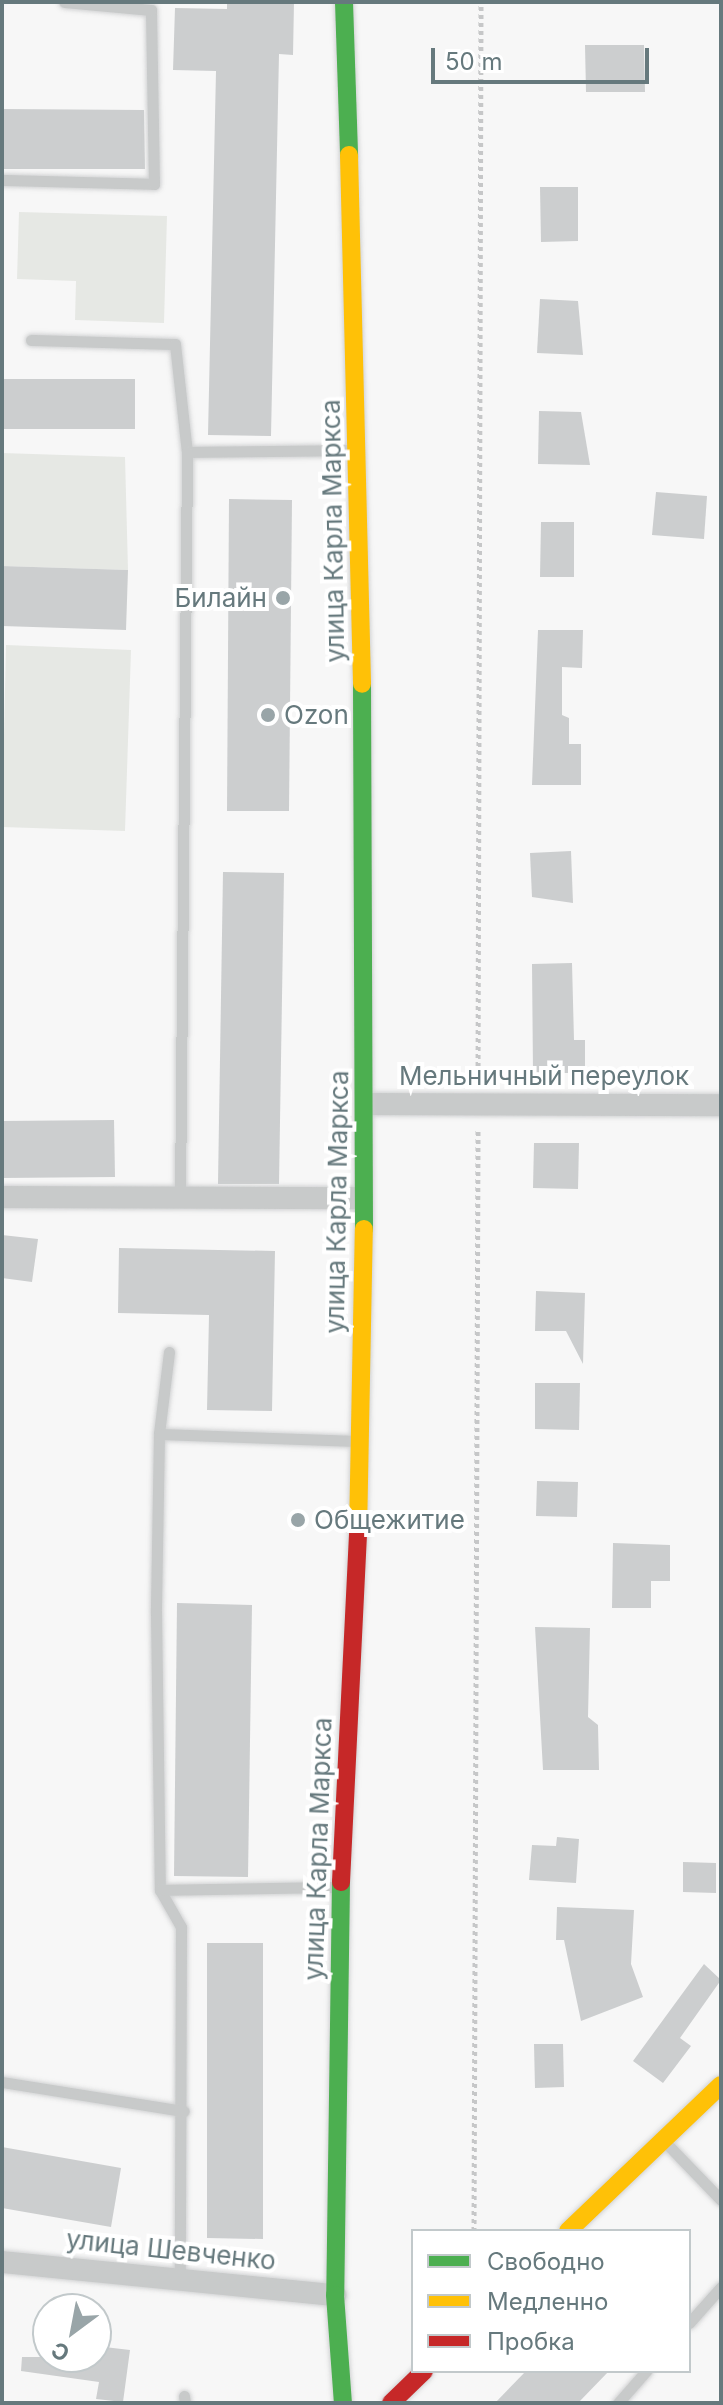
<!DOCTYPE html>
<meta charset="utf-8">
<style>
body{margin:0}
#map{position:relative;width:723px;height:2405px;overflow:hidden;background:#f7f7f7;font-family:Inter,sans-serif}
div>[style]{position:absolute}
.green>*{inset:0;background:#e6e8e4}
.building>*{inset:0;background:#cccecf}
.path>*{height:5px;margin-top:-2.5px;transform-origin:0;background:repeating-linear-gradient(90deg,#c6c7c8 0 4px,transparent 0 8px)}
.roads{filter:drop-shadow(0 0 2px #d2d3d4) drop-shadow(0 0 2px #d2d3d4)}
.lane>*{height:11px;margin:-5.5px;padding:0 5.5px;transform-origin:5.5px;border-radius:5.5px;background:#c8caca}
.street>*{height:22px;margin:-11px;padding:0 11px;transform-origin:11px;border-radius:11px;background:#c8caca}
.fast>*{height:18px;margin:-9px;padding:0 9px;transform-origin:9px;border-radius:9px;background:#4caf50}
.slow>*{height:18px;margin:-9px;padding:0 9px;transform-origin:9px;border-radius:9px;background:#ffc107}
.jam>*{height:18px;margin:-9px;padding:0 9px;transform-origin:9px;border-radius:9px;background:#c62828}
.dots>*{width:22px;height:22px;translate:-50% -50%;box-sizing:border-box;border:4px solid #fff;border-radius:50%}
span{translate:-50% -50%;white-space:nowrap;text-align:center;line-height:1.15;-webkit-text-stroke:8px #fff;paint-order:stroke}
.street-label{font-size:26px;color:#66797d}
.poi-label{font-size:26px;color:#66797d}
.right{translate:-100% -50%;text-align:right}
.left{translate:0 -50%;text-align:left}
.frame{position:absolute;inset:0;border:4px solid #66797d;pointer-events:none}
.legend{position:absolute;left:411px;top:2229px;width:280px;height:144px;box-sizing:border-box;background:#fff;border:2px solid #c2c9cb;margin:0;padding:10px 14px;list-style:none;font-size:24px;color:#66797d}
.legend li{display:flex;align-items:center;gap:16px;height:40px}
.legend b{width:40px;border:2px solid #c2c9cb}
.north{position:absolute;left:32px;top:2293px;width:80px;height:80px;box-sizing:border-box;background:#fff;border:2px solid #c2c9cb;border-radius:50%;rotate:212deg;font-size:22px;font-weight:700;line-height:32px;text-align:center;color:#66797d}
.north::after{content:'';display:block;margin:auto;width:28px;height:36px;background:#99a5a8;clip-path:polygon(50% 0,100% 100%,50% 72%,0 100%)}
.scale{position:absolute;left:431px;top:48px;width:218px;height:36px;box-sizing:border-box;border:4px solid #66797d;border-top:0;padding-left:10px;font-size:24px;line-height:28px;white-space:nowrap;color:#66797d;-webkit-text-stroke:6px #fff;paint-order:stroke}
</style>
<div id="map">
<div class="green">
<div style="clip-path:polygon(19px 212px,167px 216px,164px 323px,75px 320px,76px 281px,17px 279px)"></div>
<div style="clip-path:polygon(2px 453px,125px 457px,128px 570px,2px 566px)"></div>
<div style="clip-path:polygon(6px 645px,131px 650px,125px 831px,2px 827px)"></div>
</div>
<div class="building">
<div style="clip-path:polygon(227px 2px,294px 2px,293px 55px,279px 54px,271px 436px,208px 435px,216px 71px,173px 70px,175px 8px,227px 9px)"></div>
<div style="clip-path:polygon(585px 45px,644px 45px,645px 92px,586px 92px)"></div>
<div style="clip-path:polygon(2px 109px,144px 110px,145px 169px,2px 169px)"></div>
<div style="clip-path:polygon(540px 187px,578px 187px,578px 241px,541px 242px)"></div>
<div style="clip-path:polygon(540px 299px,578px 301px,583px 355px,537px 353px)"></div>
<div style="clip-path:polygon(2px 379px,135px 379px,135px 429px,2px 429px)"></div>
<div style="clip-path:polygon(539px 411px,581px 412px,590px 465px,538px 464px)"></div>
<div style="clip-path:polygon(656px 492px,707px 496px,704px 539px,652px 535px)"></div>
<div style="clip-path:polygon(229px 499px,292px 500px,289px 811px,227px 811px)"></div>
<div style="clip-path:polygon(541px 522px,574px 522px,574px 577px,540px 577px)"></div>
<div style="clip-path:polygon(2px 566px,128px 570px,126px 630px,2px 626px)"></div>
<div style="clip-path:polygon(538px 630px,583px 630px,582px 668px,562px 667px,562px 715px,569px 718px,569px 744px,581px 744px,581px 785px,532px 785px)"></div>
<div style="clip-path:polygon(571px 851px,573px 903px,532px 897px,530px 853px)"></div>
<div style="clip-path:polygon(223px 872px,284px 873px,279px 1184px,218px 1184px)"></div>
<div style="clip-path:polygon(572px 963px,574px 1040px,585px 1040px,585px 1073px,533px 1073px,532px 964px)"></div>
<div style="clip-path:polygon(114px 1120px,115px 1177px,2px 1178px,2px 1121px)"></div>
<div style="clip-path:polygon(534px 1143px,579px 1143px,578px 1189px,533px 1188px)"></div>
<div style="clip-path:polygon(2px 1235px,38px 1239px,32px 1282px,2px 1278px)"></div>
<div style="clip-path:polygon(119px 1248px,275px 1251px,272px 1411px,207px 1410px,209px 1315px,118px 1313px)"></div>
<div style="clip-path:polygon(536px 1291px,585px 1293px,583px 1364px,566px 1331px,535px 1331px)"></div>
<div style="clip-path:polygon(535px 1383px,580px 1383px,579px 1430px,535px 1429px)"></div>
<div style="clip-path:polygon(537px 1481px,578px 1482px,577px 1517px,536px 1516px)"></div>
<div style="clip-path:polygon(613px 1543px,670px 1545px,670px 1581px,651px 1581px,651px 1608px,612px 1608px)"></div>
<div style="clip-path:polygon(177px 1603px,252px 1605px,248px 1877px,174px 1876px)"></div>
<div style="clip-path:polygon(535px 1627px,590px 1628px,588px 1717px,598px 1725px,599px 1770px,543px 1770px)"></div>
<div style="clip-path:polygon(557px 1837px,579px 1839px,576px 1883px,529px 1880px,532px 1845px,556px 1846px)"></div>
<div style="clip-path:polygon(683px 1862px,716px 1863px,716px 1893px,683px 1892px)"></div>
<div style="clip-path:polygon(557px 1907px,634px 1910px,631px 1964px,643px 1997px,581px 2021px,564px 1940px,556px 1940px)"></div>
<div style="clip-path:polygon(207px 1943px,263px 1943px,263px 2239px,207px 2238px)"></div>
<div style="clip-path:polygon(704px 1964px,721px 1980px,680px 2038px,691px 2046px,663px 2083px,633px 2061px)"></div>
<div style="clip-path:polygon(534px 2044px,563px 2044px,564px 2087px,535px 2088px)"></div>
<div style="clip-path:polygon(2px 2147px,121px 2168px,111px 2227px,2px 2208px)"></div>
<div style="clip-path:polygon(96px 2346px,130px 2350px,123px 2402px,96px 2399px,99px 2382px,21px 2371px,22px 2357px,96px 2357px)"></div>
<div style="clip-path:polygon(526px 2371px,609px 2371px,578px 2403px,495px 2403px)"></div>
</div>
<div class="path">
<div style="left:478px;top:1082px;width:1080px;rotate:-89.84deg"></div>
<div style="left:474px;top:2231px;width:1103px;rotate:-89.79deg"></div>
</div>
<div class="roads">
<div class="lane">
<div style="left:2px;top:180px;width:152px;rotate:1.5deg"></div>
<div style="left:154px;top:184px;width:174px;rotate:-91deg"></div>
<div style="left:151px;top:10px;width:87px;rotate:-174.7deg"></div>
<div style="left:31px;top:340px;width:144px;rotate:1.6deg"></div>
<div style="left:175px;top:344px;width:109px;rotate:83.7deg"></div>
<div style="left:187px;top:452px;width:168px;rotate:-0.7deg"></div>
<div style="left:180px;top:1198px;width:746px;rotate:-89.46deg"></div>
<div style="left:169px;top:1352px;width:83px;rotate:97deg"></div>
<div style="left:159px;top:1434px;width:179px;rotate:91deg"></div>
<div style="left:156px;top:1613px;width:277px;rotate:89.2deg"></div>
<div style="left:160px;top:1890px;width:43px;rotate:60.4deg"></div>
<div style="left:181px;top:1927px;width:352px;rotate:90.2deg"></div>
<div style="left:159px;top:1434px;width:199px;rotate:2deg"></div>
<div style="left:160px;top:1890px;width:180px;rotate:-1deg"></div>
<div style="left:2px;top:2082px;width:184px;rotate:9.1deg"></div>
<div style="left:666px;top:2143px;width:79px;rotate:46deg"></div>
<div style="left:689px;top:2323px;width:48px;rotate:-48.4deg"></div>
<div style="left:184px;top:2396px;width:7px;rotate:82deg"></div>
<div style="left:618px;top:2403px;width:43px;rotate:-48.8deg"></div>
</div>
<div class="street">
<div style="left:366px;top:1104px;width:355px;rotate:0.2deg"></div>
<div style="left:2px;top:1197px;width:359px;rotate:0.2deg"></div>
<div style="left:2px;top:2262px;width:335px;rotate:5.7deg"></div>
</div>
<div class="fast">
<div style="left:344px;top:2px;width:153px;rotate:88.1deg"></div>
<div style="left:362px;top:684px;width:545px;rotate:89.79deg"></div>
<div style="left:341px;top:1882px;width:413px;rotate:90.8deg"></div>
<div style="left:335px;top:2295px;width:108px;rotate:85.8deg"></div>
</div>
<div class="slow">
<div style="left:349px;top:155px;width:529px;rotate:88.59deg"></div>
<div style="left:358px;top:1533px;width:304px;rotate:-88.9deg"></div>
<div style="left:568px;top:2231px;width:211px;rotate:-43.7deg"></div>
</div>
<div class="jam">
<div style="left:341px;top:1882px;width:349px;rotate:-87.2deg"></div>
<div style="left:391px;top:2403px;width:46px;rotate:-44.1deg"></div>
</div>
</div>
<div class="dots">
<div style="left:283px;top:598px;background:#99a5a8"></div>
<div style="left:268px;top:715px;background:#99a5a8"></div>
<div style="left:298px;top:1520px;background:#99a5a8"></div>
</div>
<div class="street-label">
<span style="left:333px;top:531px;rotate:-91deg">улица Карла Маркса</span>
<span style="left:544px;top:1076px">Мельничный переулок</span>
<span style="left:337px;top:1202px;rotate:-89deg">улица Карла Маркса</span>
<span style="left:318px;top:1849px;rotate:-88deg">улица Карла Маркса</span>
<span style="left:171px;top:2250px;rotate:6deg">улица Шевченко</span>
</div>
<div class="poi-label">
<span class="right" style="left:267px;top:598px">Билайн</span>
<span class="left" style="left:284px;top:715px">Ozon</span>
<span class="left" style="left:314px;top:1520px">Общежитие</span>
</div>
<div class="frame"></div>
<ul class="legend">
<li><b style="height:10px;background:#4caf50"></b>Свободно</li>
<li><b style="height:10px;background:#ffc107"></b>Медленно</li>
<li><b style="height:10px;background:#c62828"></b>Пробка</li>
</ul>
<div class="north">С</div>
<div class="scale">50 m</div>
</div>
